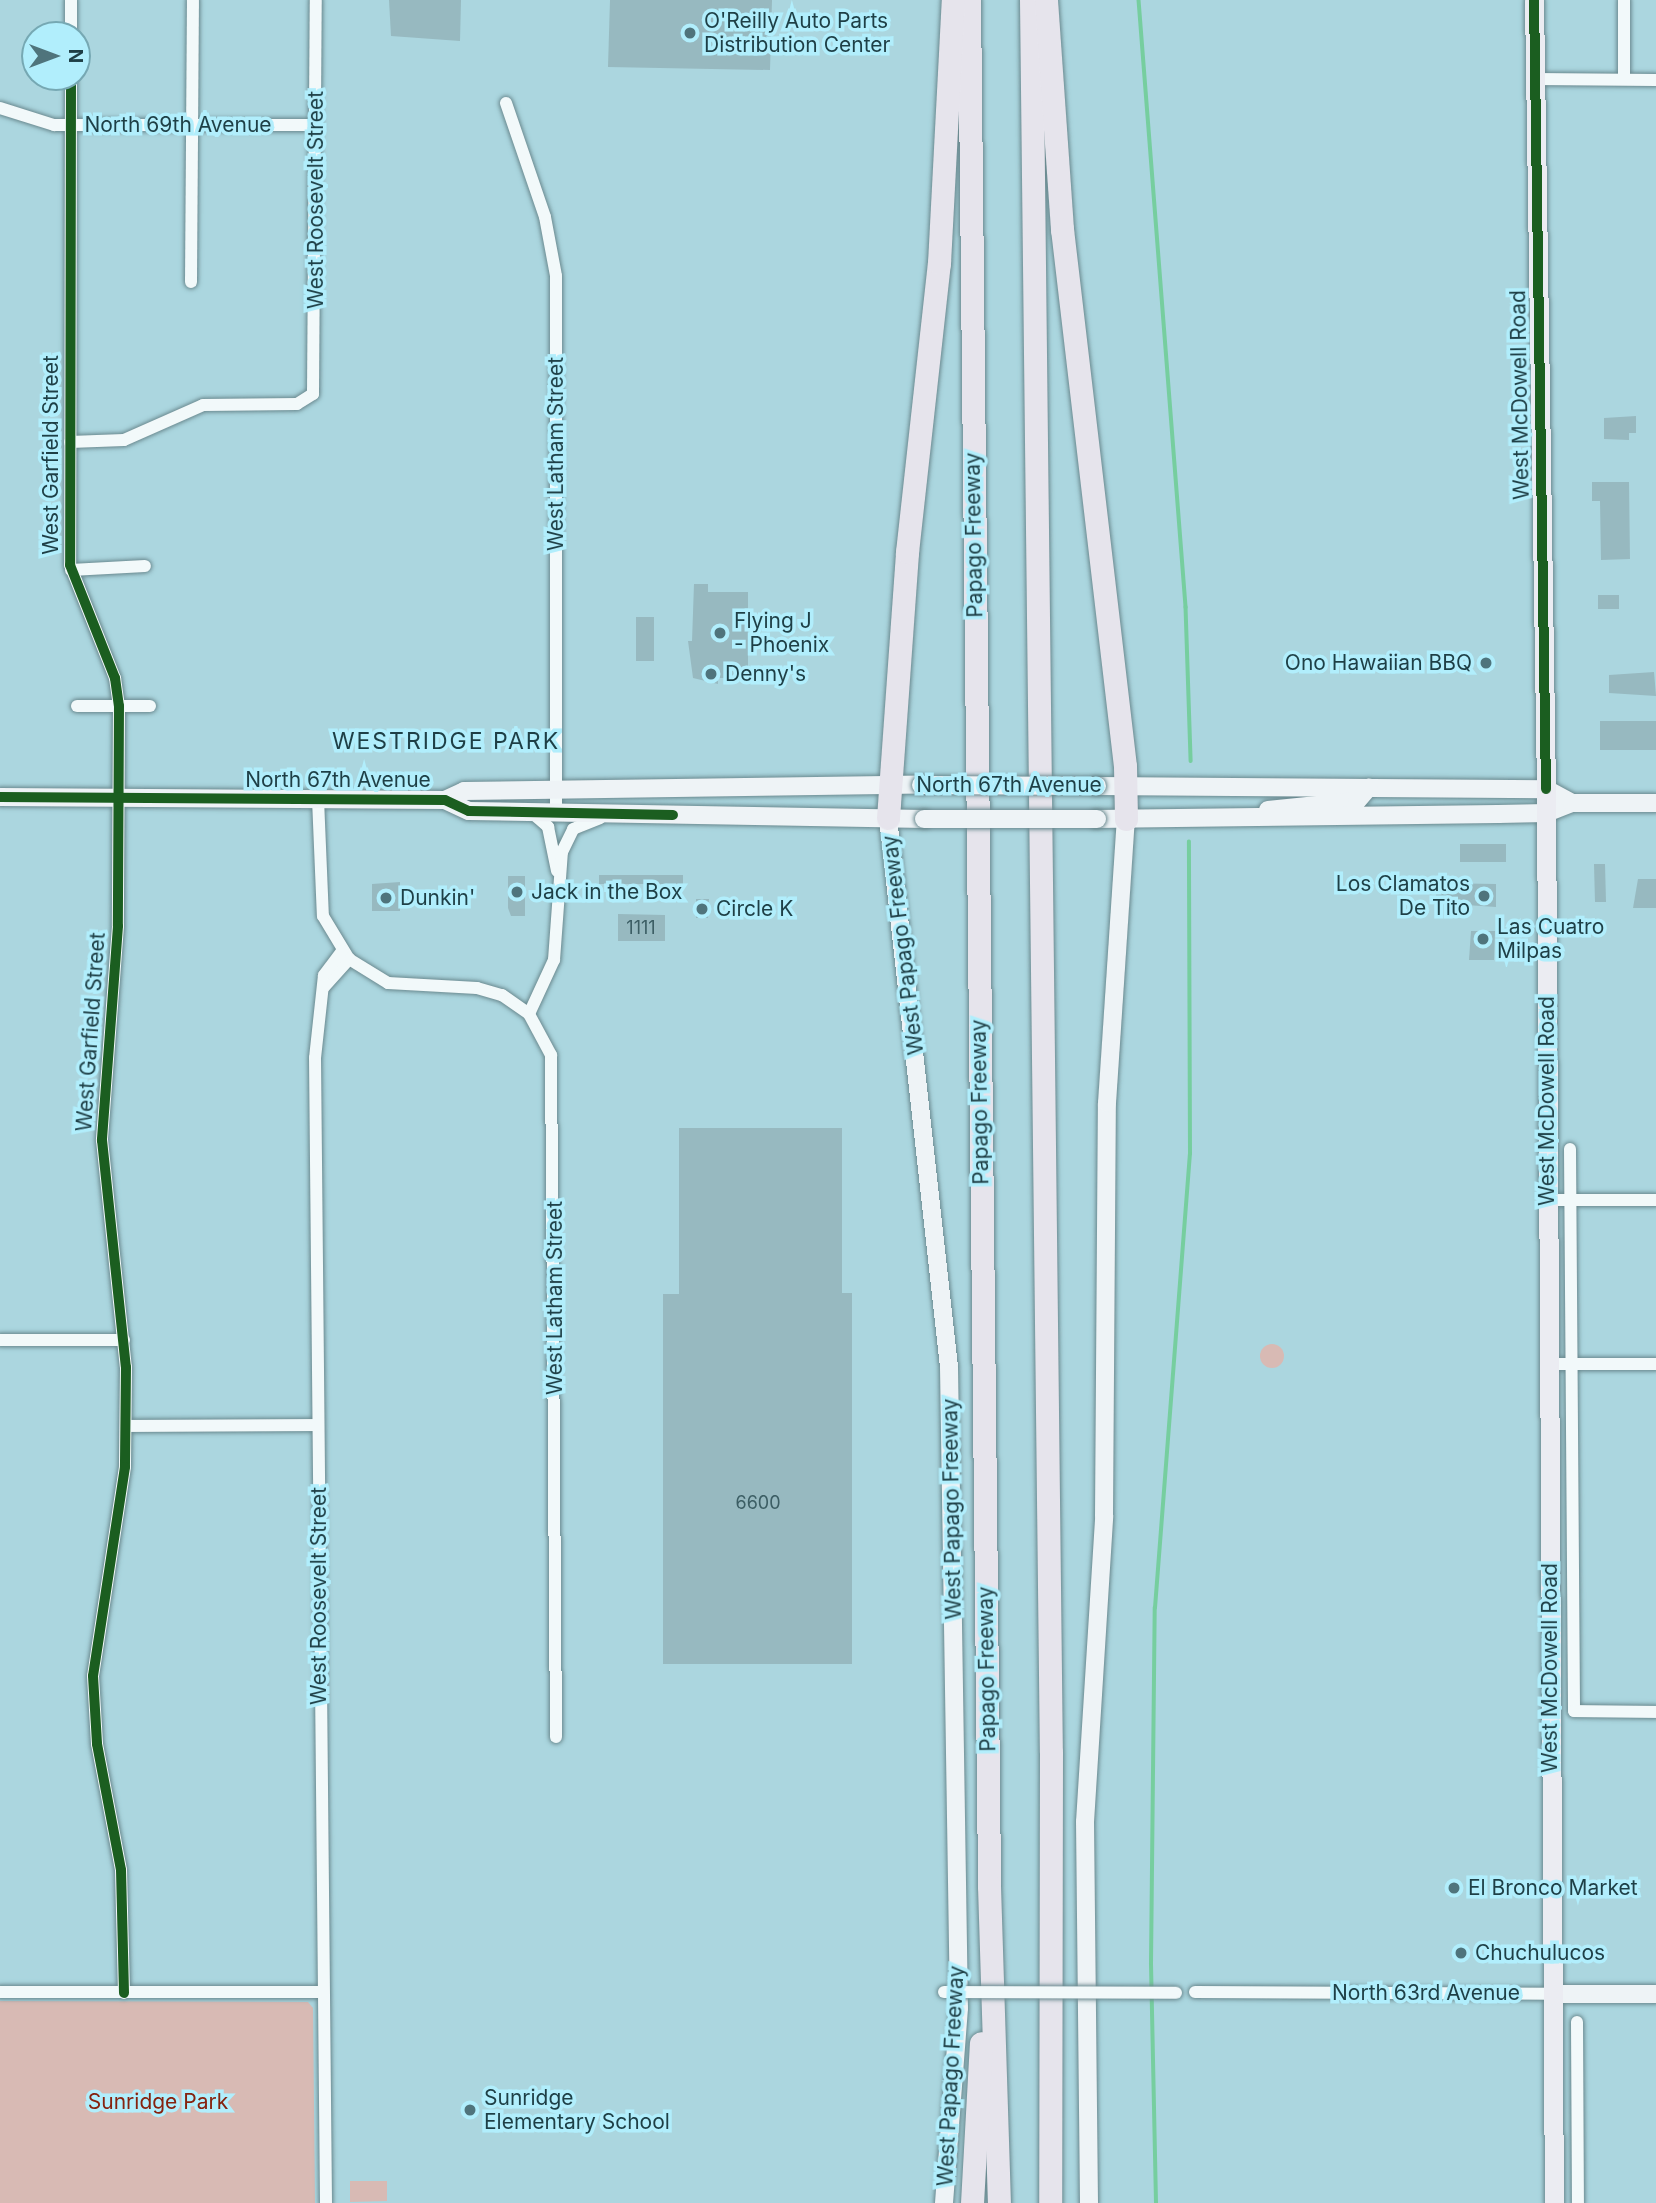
<!DOCTYPE html>
<style>
body{margin:0}
#map{position:relative;width:1656px;height:2203px;overflow:hidden;background:#abd6df;font-family:Inter,sans-serif}
div>[style]{position:absolute}
.green>*{inset:0;background:#d8bab4}
.round{border-radius:50%}
.stream>*{height:3.5px;margin:-1.75px;padding:0 1.75px;transform-origin:1.75px;border-radius:1.75px;background:#76ce9f}
.building>*{inset:0;background:#97b9c0}
.roads{filter:drop-shadow(0 0 2px #6a898f) drop-shadow(0 0 2px #6a898f)}
.street>*{height:12px;margin:-6px;padding:0 6px;transform-origin:6px;border-radius:6px;background:#f2f9fa}
.secondary>*{height:18px;margin:-9px;padding:0 9px;transform-origin:9px;border-radius:9px;background:#eef3f6}
.primary>*{height:19px;margin:-9.5px;padding:0 9.5px;transform-origin:9.5px;border-radius:9.5px;background:#ebecf2}
.highway>*{height:23px;margin:-11.5px;padding:0 11.5px;transform-origin:11.5px;border-radius:11.5px;background:#e6e4ec}
.bridges{filter:drop-shadow(0 0 2px #6a898f) drop-shadow(0 0 2px #6a898f)}
.street-bridge>*{height:12px;margin:-6px;padding:0 6px;transform-origin:6px;border-radius:6px;background:#f2f9fa}
.secondary-bridge>*{height:18px;margin:-9px;padding:0 9px;transform-origin:9px;border-radius:9px;background:#eef3f6}
.cycleway>*{height:10px;margin:-5px;padding:0 5px;transform-origin:5px;border-radius:5px;background:#1b5e20}
.dots>*{width:19px;height:19px;translate:-50% -50%;box-sizing:border-box;border:4px solid #b1eefc;border-radius:50%}
span{translate:-50% -50%;white-space:nowrap;text-align:center;line-height:1.15;-webkit-text-stroke:7px #b1eefc;paint-order:stroke}
.number-label{font-size:18px;color:#3c5e64}
.number-label span{-webkit-text-stroke-width:0}
.poi-label{font-size:21px;color:#1e3f46}
.left{translate:0 -50%;text-align:left}
.right{translate:-100% -50%;text-align:right}
.street-label{font-size:21px;color:#1e3f46}
.park-label{font-size:21px;color:#86220f}
.neighbourhood-label{font-size:23px;color:#1e3f46;letter-spacing:2px}
.north{position:absolute;left:21px;top:21px;width:70px;height:70px;box-sizing:border-box;background:#b1eefc;border:2px solid #76a8b3;border-radius:50%;rotate:90deg;font-size:19px;font-weight:700;line-height:28px;text-align:center;color:#1e3f46}
.north::after{content:'';display:block;margin:auto;width:24px;height:32px;background:#4f747c;clip-path:polygon(50% 0,100% 100%,50% 72%,0 100%)}
</style>
<div id="map">
<div class="green">
<div class="round" style="left:1260px;top:1344px;width:24px;height:24px"></div>
<div style="clip-path:polygon(0 2001px,308px 2002px,313px 2008px,315px 2203px,0 2203px)"></div>
<div style="clip-path:polygon(350px 2181px,387px 2181px,387px 2201px,350px 2202px)"></div>
</div>
<div class="stream">
<div style="left:1139px;top:0;width:609px;rotate:85.57deg"></div>
<div style="left:1186px;top:607px;width:154px;rotate:88.1deg"></div>
<div style="left:1156px;top:2203px;width:240px;rotate:-91.2deg"></div>
<div style="left:1151px;top:1963px;width:355px;rotate:-89.4deg"></div>
<div style="left:1155px;top:1608px;width:455px;rotate:-85.6deg"></div>
<div style="left:1190px;top:1154px;width:312px;rotate:-90.2deg"></div>
</div>
<div class="building">
<div style="clip-path:polygon(389px 0,461px 0,460px 41px,391px 36px)"></div>
<div style="clip-path:polygon(610px 0,772px 0,770px 70px,608px 67px)"></div>
<div style="clip-path:polygon(1636px 416px,1636px 433px,1629px 433px,1629px 440px,1604px 439px,1604px 418px)"></div>
<div style="clip-path:polygon(1592px 482px,1629px 482px,1630px 559px,1601px 560px,1600px 501px,1592px 501px)"></div>
<div style="clip-path:polygon(694px 584px,708px 584px,708px 592px,748px 592px,748px 678px,718px 678px,718px 684px,693px 678px,688px 641px,692px 641px)"></div>
<div style="clip-path:polygon(1598px 595px,1619px 595px,1619px 609px,1598px 609px)"></div>
<div style="clip-path:polygon(636px 617px,654px 617px,654px 661px,636px 661px)"></div>
<div style="clip-path:polygon(1654px 672px,1656px 696px,1609px 693px,1609px 675px)"></div>
<div style="clip-path:polygon(1600px 721px,1656px 721px,1656px 750px,1600px 750px)"></div>
<div style="clip-path:polygon(1460px 844px,1506px 844px,1506px 862px,1460px 862px)"></div>
<div style="clip-path:polygon(1594px 864px,1605px 864px,1606px 902px,1595px 902px)"></div>
<div style="clip-path:polygon(599px 875px,683px 875px,683px 884px,599px 884px)"></div>
<div style="clip-path:polygon(508px 876px,525px 876px,525px 916px,511px 916px,508px 908px)"></div>
<div style="clip-path:polygon(1638px 879px,1656px 879px,1656px 908px,1633px 908px)"></div>
<div style="clip-path:polygon(400px 882px,400px 911px,372px 911px,372px 884px)"></div>
<div style="clip-path:polygon(1436px 883px,1496px 884px,1496px 907px,1436px 903px)"></div>
<div style="clip-path:polygon(696px 899px,709px 899px,708px 918px,696px 918px)"></div>
<div style="clip-path:polygon(618px 914px,665px 915px,665px 941px,618px 941px)"></div>
<div style="clip-path:polygon(1471px 931px,1495px 931px,1494px 960px,1469px 960px)"></div>
<div style="clip-path:polygon(679px 1128px,842px 1128px,842px 1293px,852px 1293px,852px 1664px,663px 1664px,663px 1294px,679px 1294px)"></div>
</div>
<div class="roads">
<div class="street">
<div style="left:71px;top:0;width:35px;rotate:90deg"></div>
<div style="left:71px;top:77px;width:488px;rotate:90.1deg"></div>
<div style="left:70px;top:565px;width:122px;rotate:68.3deg"></div>
<div style="left:115px;top:678px;width:28px;rotate:82deg"></div>
<div style="left:119px;top:706px;width:220px;rotate:90.3deg"></div>
<div style="left:118px;top:926px;width:215px;rotate:94.3deg"></div>
<div style="left:102px;top:1140px;width:228px;rotate:84deg"></div>
<div style="left:126px;top:1367px;width:100px;rotate:90.6deg"></div>
<div style="left:125px;top:1467px;width:211px;rotate:98.7deg"></div>
<div style="left:93px;top:1676px;width:68px;rotate:86.6deg"></div>
<div style="left:97px;top:1744px;width:128px;rotate:79.2deg"></div>
<div style="left:121px;top:1870px;width:123px;rotate:88.6deg"></div>
<div style="left:1534px;top:79px;width:122px;rotate:0.5deg"></div>
<div style="left:1624px;top:79px;width:79px;rotate:-90deg"></div>
<div style="left:506px;top:103px;width:120px;rotate:71.1deg"></div>
<div style="left:545px;top:217px;width:60px;rotate:79.4deg"></div>
<div style="left:556px;top:276px;width:537px;rotate:90deg"></div>
<div style="left:0;top:108px;width:57px;rotate:17.5deg"></div>
<div style="left:54px;top:125px;width:262px"></div>
<div style="left:191px;top:282px;width:282px;rotate:-89.6deg"></div>
<div style="left:70px;top:442px;width:54px;rotate:-2.1deg"></div>
<div style="left:124px;top:440px;width:86px;rotate:-23.9deg"></div>
<div style="left:203px;top:405px;width:94px;rotate:-0.6deg"></div>
<div style="left:297px;top:404px;width:19px;rotate:-32deg"></div>
<div style="left:313px;top:394px;width:394px;rotate:-89.6deg"></div>
<div style="left:71px;top:570px;width:74px;rotate:-3.1deg"></div>
<div style="left:77px;top:706px;width:73px"></div>
<div style="left:318px;top:799px;width:117px;rotate:87.6deg"></div>
<div style="left:323px;top:916px;width:50px;rotate:58.8deg"></div>
<div style="left:349px;top:959px;width:46px;rotate:31.6deg"></div>
<div style="left:388px;top:983px;width:89px;rotate:3.2deg"></div>
<div style="left:477px;top:988px;width:26px;rotate:16deg"></div>
<div style="left:502px;top:995px;width:33px;rotate:35deg"></div>
<div style="left:529px;top:1014px;width:47px;rotate:61.8deg"></div>
<div style="left:551px;top:1055px;width:682px;rotate:89.58deg"></div>
<div style="left:531px;top:812px;width:23px;rotate:41deg"></div>
<div style="left:548px;top:827px;width:45px;rotate:78.4deg"></div>
<div style="left:324px;top:987px;width:38px;rotate:-48deg"></div>
<div style="left:529px;top:1014px;width:60px;rotate:-65.2deg"></div>
<div style="left:554px;top:960px;width:108px;rotate:-85.8deg"></div>
<div style="left:562px;top:852px;width:25px;rotate:-64deg"></div>
<div style="left:573px;top:829px;width:29px;rotate:-22deg"></div>
<div style="left:1570px;top:1149px;width:562px;rotate:89.59deg"></div>
<div style="left:1574px;top:1711px;width:82px;rotate:0.7deg"></div>
<div style="left:1547px;top:1200px;width:109px"></div>
<div style="left:0;top:1340px;width:124px"></div>
<div style="left:1548px;top:1364px;width:108px"></div>
<div style="left:126px;top:1426px;width:191px;rotate:-0.3deg"></div>
<div style="left:0;top:1992px;width:321px"></div>
<div style="left:1195px;top:1992px;width:358px;rotate:0.3deg"></div>
<div style="left:1577px;top:2022px;width:181px;rotate:89.7deg"></div>
<div style="left:326px;top:2203px;width:1145px;rotate:-90.55deg"></div>
<div style="left:315px;top:1058px;width:83px;rotate:-83.8deg"></div>
<div style="left:324px;top:975px;width:30px;rotate:-53deg"></div>
</div>
<div class="secondary">
<div style="left:1097px;top:786px;width:449px;rotate:0.4deg"></div>
<div style="left:1546px;top:789px;width:30px;rotate:28deg"></div>
<div style="left:0;top:797px;width:445px;rotate:0.4deg"></div>
<div style="left:445px;top:800px;width:21px;rotate:-25deg"></div>
<div style="left:464px;top:791px;width:457px;rotate:-0.8deg"></div>
<div style="left:445px;top:800px;width:26px;rotate:25deg"></div>
<div style="left:469px;top:811px;width:455px;rotate:1deg"></div>
<div style="left:1268px;top:810px;width:89px;rotate:-5.8deg"></div>
<div style="left:1357px;top:801px;width:18px;rotate:-49deg"></div>
<div style="left:888px;top:818px;width:552px;rotate:83.66deg"></div>
<div style="left:949px;top:1367px;width:641px;rotate:89.11deg"></div>
<div style="left:959px;top:2008px;width:196px;rotate:94.4deg"></div>
<div style="left:1097px;top:819px;width:401px;rotate:-0.7deg"></div>
<div style="left:1498px;top:814px;width:48px;rotate:-1.2deg"></div>
<div style="left:1546px;top:813px;width:28px;rotate:-21deg"></div>
<div style="left:1572px;top:803px;width:84px"></div>
<div style="left:1553px;top:1994px;width:103px"></div>
<div style="left:1089px;top:2203px;width:381px;rotate:-90.6deg"></div>
<div style="left:1085px;top:1822px;width:307px;rotate:-86.4deg"></div>
<div style="left:1104px;top:1516px;width:413px;rotate:-89.6deg"></div>
<div style="left:1107px;top:1103px;width:285px;rotate:-86.2deg"></div>
</div>
<div class="primary">
<div style="left:1534px;top:0;width:789px;rotate:89.13deg"></div>
<div style="left:1546px;top:789px;width:1414px;rotate:89.68deg"></div>
</div>
<div class="highway">
<div style="left:969px;top:0;width:1886px;rotate:89.39deg"></div>
<div style="left:989px;top:1886px;width:317px;rotate:88.2deg"></div>
<div style="left:1031px;top:0;width:1752px;rotate:89.35deg"></div>
<div style="left:1051px;top:1752px;width:451px;rotate:90.1deg"></div>
<div style="left:1046px;top:0;width:230px;rotate:86deg"></div>
<div style="left:1062px;top:229px;width:541px;rotate:83.31deg"></div>
<div style="left:1125px;top:766px;width:53px;rotate:88.9deg"></div>
<div style="left:888px;top:818px;width:267px;rotate:-85.9deg"></div>
<div style="left:907px;top:552px;width:291px;rotate:-83.7deg"></div>
<div style="left:939px;top:263px;width:263px;rotate:-87deg"></div>
<div style="left:972px;top:2203px;width:160px;rotate:-86.8deg"></div>
</div>
</div>
<div class="bridges">
<div class="street-bridge">
<div style="left:944px;top:1992px;width:232px;rotate:0.2deg"></div>
</div>
<div class="secondary-bridge">
<div style="left:921px;top:785px;width:176px;rotate:0.3deg"></div>
<div style="left:924px;top:819px;width:173px"></div>
</div>
</div>
<div class="cycleway">
<div style="left:1534px;top:0;width:789px;rotate:89.13deg"></div>
<div style="left:71px;top:77px;width:488px;rotate:90.1deg"></div>
<div style="left:70px;top:565px;width:122px;rotate:68.3deg"></div>
<div style="left:115px;top:678px;width:28px;rotate:82deg"></div>
<div style="left:119px;top:706px;width:220px;rotate:90.3deg"></div>
<div style="left:118px;top:926px;width:215px;rotate:94.3deg"></div>
<div style="left:102px;top:1140px;width:228px;rotate:84deg"></div>
<div style="left:126px;top:1367px;width:100px;rotate:90.6deg"></div>
<div style="left:125px;top:1467px;width:211px;rotate:98.7deg"></div>
<div style="left:93px;top:1676px;width:68px;rotate:86.6deg"></div>
<div style="left:97px;top:1744px;width:128px;rotate:79.2deg"></div>
<div style="left:121px;top:1870px;width:123px;rotate:88.6deg"></div>
<div style="left:0;top:797px;width:445px;rotate:0.4deg"></div>
<div style="left:445px;top:800px;width:26px;rotate:25deg"></div>
<div style="left:469px;top:811px;width:204px;rotate:1.1deg"></div>
</div>
<div class="dots">
<div style="left:690px;top:33px;background:#4f747c"></div>
<div style="left:720px;top:633px;background:#4f747c"></div>
<div style="left:1486px;top:663px;background:#4f747c"></div>
<div style="left:711px;top:674px;background:#4f747c"></div>
<div style="left:517px;top:892px;background:#4f747c"></div>
<div style="left:1484px;top:896px;background:#4f747c"></div>
<div style="left:386px;top:898px;background:#4f747c"></div>
<div style="left:702px;top:909px;background:#4f747c"></div>
<div style="left:1483px;top:939px;background:#4f747c"></div>
<div style="left:1454px;top:1888px;background:#4f747c"></div>
<div style="left:1461px;top:1953px;background:#4f747c"></div>
<div style="left:470px;top:2110px;background:#4f747c"></div>
</div>
<div class="number-label">
<span style="left:641px;top:928px">1111</span>
<span style="left:758px;top:1503px">6600</span>
</div>
<div class="poi-label">
<span class="left" style="left:704px;top:33px">O'Reilly Auto Parts<br>Distribution Center</span>
<span class="left" style="left:734px;top:633px">Flying J<br>- Phoenix</span>
<span class="right" style="left:1472px;top:663px">Ono Hawaiian BBQ</span>
<span class="left" style="left:725px;top:674px">Denny's</span>
<span class="right" style="left:1470px;top:896px">Los Clamatos<br>De Tito</span>
<span class="left" style="left:531px;top:892px">Jack in the Box</span>
<span class="left" style="left:400px;top:898px">Dunkin'</span>
<span class="left" style="left:716px;top:909px">Circle K</span>
<span class="left" style="left:1497px;top:939px">Las Cuatro<br>Milpas</span>
<span class="left" style="left:1468px;top:1888px">El Bronco Market</span>
<span class="left" style="left:1475px;top:1953px">Chuchulucos</span>
<span class="left" style="left:484px;top:2110px">Sunridge<br>Elementary School</span>
</div>
<div class="street-label">
<span style="left:178px;top:125px">North 69th Avenue</span>
<span style="left:316px;top:200px;rotate:-90deg">West Roosevelt Street</span>
<span style="left:1520px;top:395px;rotate:-91deg">West McDowell Road</span>
<span style="left:556px;top:454px;rotate:-90deg">West Latham Street</span>
<span style="left:51px;top:455px;rotate:-90deg">West Garfield Street</span>
<span style="left:974px;top:535px;rotate:-91deg">Papago Freeway</span>
<span style="left:338px;top:780px">North 67th Avenue</span>
<span style="left:1009px;top:785px">North 67th Avenue</span>
<span style="left:903px;top:945px;rotate:-97deg">West Papago Freeway</span>
<span style="left:91px;top:1032px;rotate:-86deg">West Garfield Street</span>
<span style="left:1547px;top:1101px;rotate:-90deg">West McDowell Road</span>
<span style="left:980px;top:1102px;rotate:-91deg">Papago Freeway</span>
<span style="left:555px;top:1298px;rotate:-90deg">West Latham Street</span>
<span style="left:952px;top:1509px;rotate:-91deg">West Papago Freeway</span>
<span style="left:319px;top:1596px;rotate:-90deg">West Roosevelt Street</span>
<span style="left:1550px;top:1668px;rotate:-90deg">West McDowell Road</span>
<span style="left:987px;top:1669px;rotate:-91deg">Papago Freeway</span>
<span style="left:1426px;top:1993px">North 63rd Avenue</span>
<span style="left:951px;top:2076px;rotate:-87deg">West Papago Freeway</span>
</div>
<div class="park-label">
<span style="left:158px;top:2102px">Sunridge Park</span>
</div>
<div class="neighbourhood-label">
<span style="left:446px;top:741px">WESTRIDGE PARK</span>
</div>
<div class="north">N</div>
</div>
